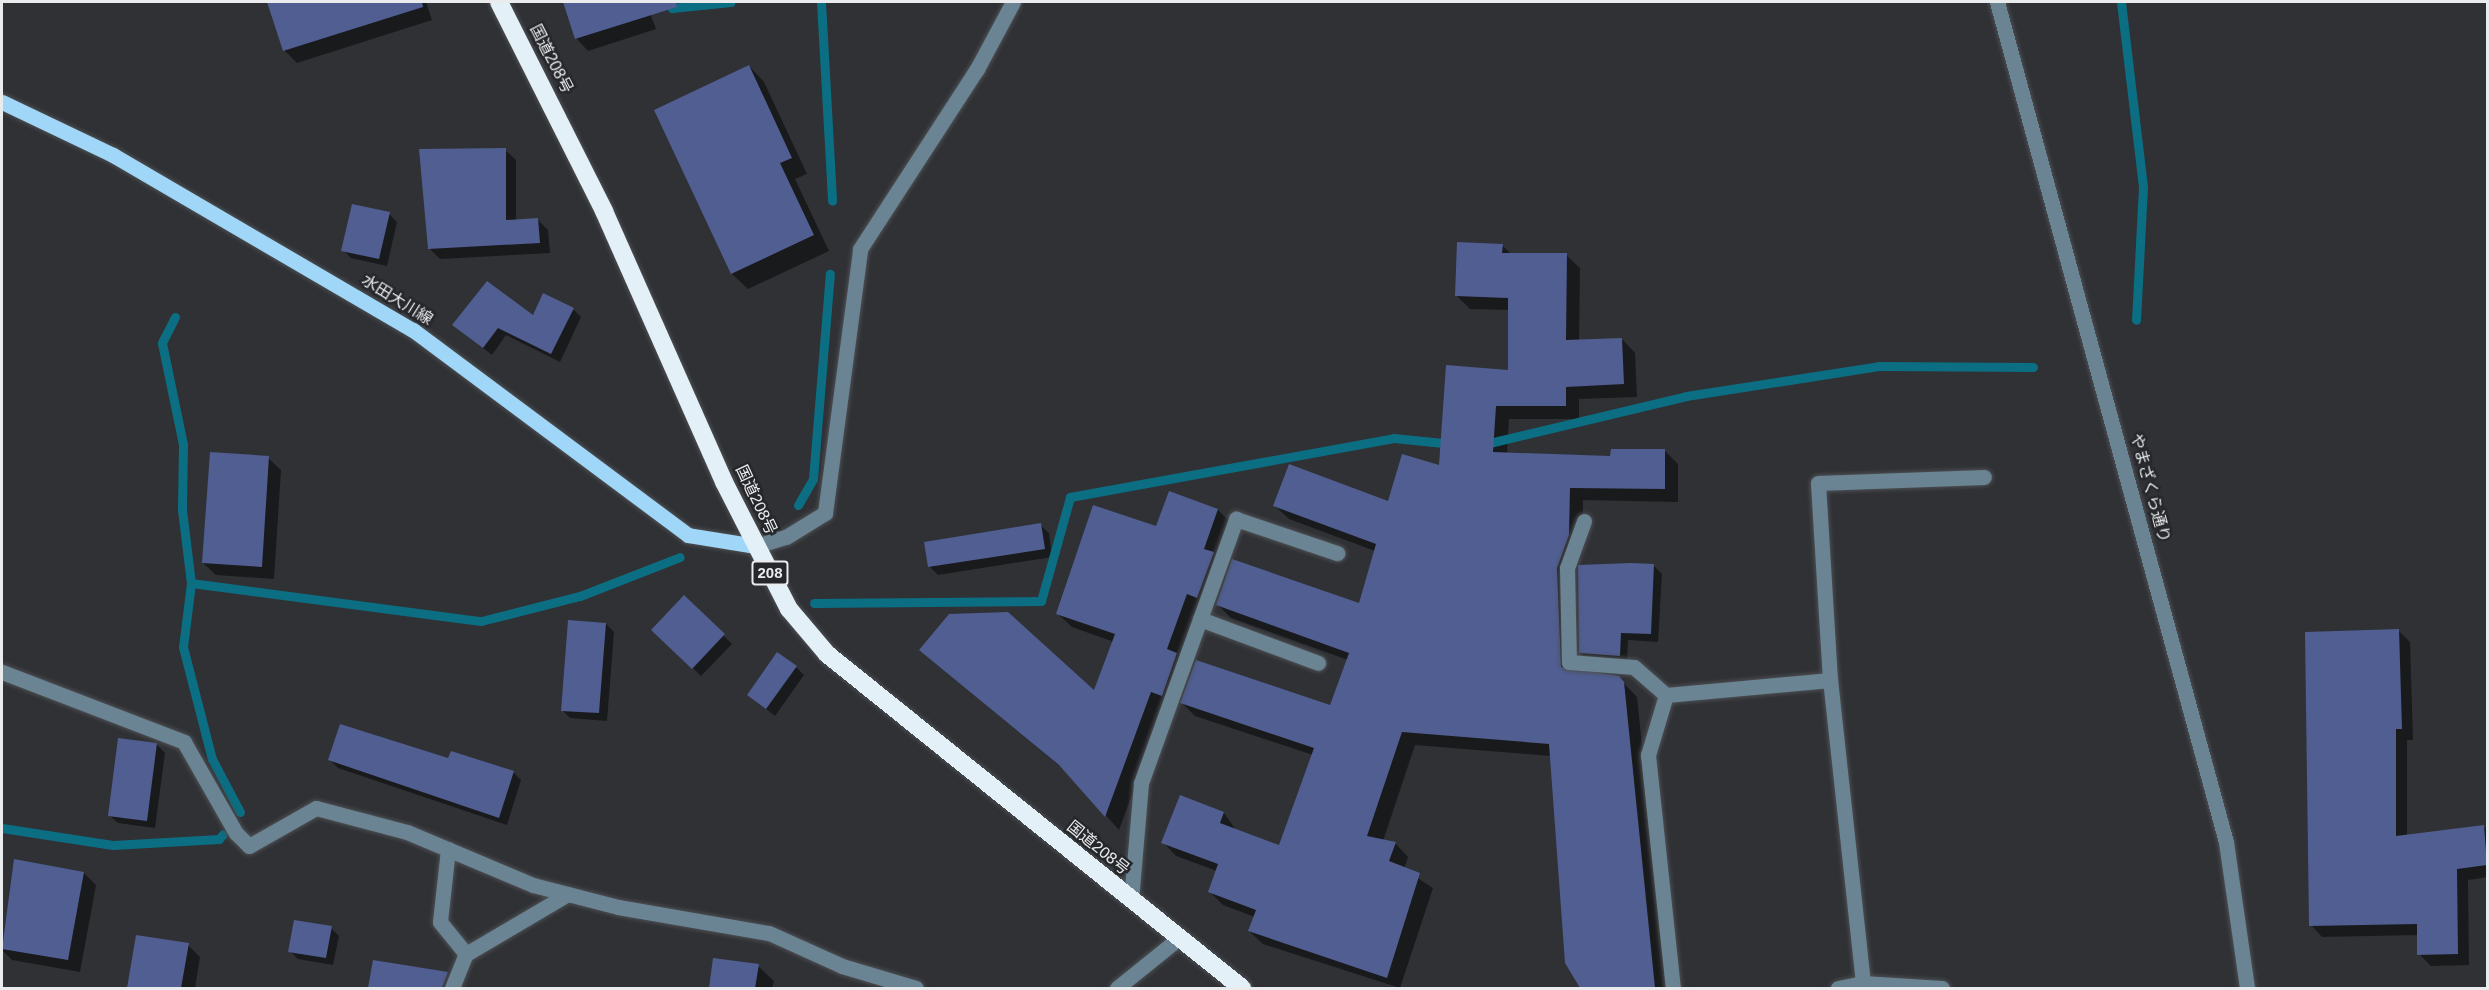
<!DOCTYPE html>
<meta charset="utf-8">
<style>
body{margin:0}
#map{position:relative;width:2489px;height:990px;overflow:hidden;background:#2f3135;font-family:Arial,"Noto Sans JP",sans-serif}
div>[style]{position:absolute}
.shadow>*{inset:0;background:#0007}
.stream>*{height:9px;margin:-4.5px;padding:0 4.5px;transform-origin:4.5px;border-radius:4.5px;background:#0c6e82}
.building>*{inset:0;background:#505e92}
.roads{filter:drop-shadow(0 0 2px #4d4f52) drop-shadow(0 0 2px #4d4f52)}
.minor>*{height:15px;margin:-7.5px;padding:0 7.5px;transform-origin:7.5px;border-radius:7.5px;background:#6a8494}
.major>*{height:15px;margin:-7.5px;padding:0 7.5px;transform-origin:7.5px;border-radius:7.5px;background:#a0d7f8}
.highway>*{height:18px;margin:-9px;padding:0 9px;transform-origin:9px;border-radius:9px;background:#e3f0f7}
span{translate:-50% -50%;white-space:nowrap;text-align:center;line-height:1.15;-webkit-text-stroke:5px #25272b;paint-order:stroke}
.shield-label span{padding:2px 4px;background:#25272b;border:2px solid;border-radius:4px;-webkit-text-stroke-width:0}
.shield-label{font-size:15px;color:#e9ebed;font-weight:700}
.street-label{font-size:16px;color:#e9ebed}
.frame{position:absolute;inset:0;border:3px solid #e9ebed;pointer-events:none}
</style>
<div id="map">
<div class="shadow">
<div style="clip-path:polygon(269px 2px,426px 2px,432px 20px,297px 63px,284px 50px)"></div>
<div style="clip-path:polygon(564px 2px,646px 2px,656px 29px,588px 51px,576px 38px)"></div>
<div style="clip-path:polygon(749px 66px,764px 82px,807px 174px,795px 179px,829px 251px,748px 289px,732px 274px,656px 110px)"></div>
<div style="clip-path:polygon(505px 150px,516px 160px,516px 220px,537px 219px,548px 230px,550px 253px,440px 259px,430px 249px)"></div>
<div style="clip-path:polygon(389px 214px,397px 222px,387px 266px,351px 258px,343px 250px)"></div>
<div style="clip-path:polygon(1502px 245px,1512px 255px,1566px 255px,1580px 268px,1579px 341px,1622px 339px,1635px 353px,1637px 397px,1579px 399px,1579px 419px,1509px 419px,1507px 454px,1612px 458px,1665px 451px,1678px 464px,1678px 502px,1583px 500px,1582px 549px,1570px 582px,1573px 671px,1618px 677px,1637px 697px,1667px 988px,1582px 988px,1566px 962px,1551px 756px,1415px 745px,1383px 841px,1395px 843px,1408px 857px,1404px 869px,1433px 888px,1400px 988px,1263px 944px,1249px 931px,1255px 917px,1223px 905px,1210px 892px,1217px 871px,1176px 856px,1163px 842px,1180px 797px,1224px 813px,1236px 830px,1280px 847px,1313px 755px,1195px 716px,1182px 703px,1331px 706px,1348px 660px,1231px 618px,1217px 604px,1360px 605px,1375px 551px,1289px 519px,1275px 506px,1389px 503px,1440px 467px,1509px 372px,1510px 310px,1470px 309px,1456px 295px)"></div>
<div style="clip-path:polygon(573px 309px,581px 317px,560px 362px,506px 335px,492px 355px,454px 325px)"></div>
<div style="clip-path:polygon(268px 458px,281px 470px,274px 579px,216px 575px,203px 563px)"></div>
<div style="clip-path:polygon(1218px 510px,1232px 524px,1219px 559px,1227px 568px,1211px 611px,1201px 607px,1182px 660px,1191px 668px,1176px 709px,1165px 705px,1119px 830px,1068px 773px,921px 650px,1094px 693px,1114px 642px,1072px 627px,1057px 613px,1157px 528px)"></div>
<div style="clip-path:polygon(1040px 525px,1049px 533px,1052px 557px,938px 575px,930px 567px,926px 543px)"></div>
<div style="clip-path:polygon(1654px 566px,1662px 574px,1658px 642px,1628px 640px,1627px 664px,1588px 661px,1580px 652px)"></div>
<div style="clip-path:polygon(684px 597px,732px 644px,701px 676px,653px 630px)"></div>
<div style="clip-path:polygon(606px 624px,614px 632px,607px 721px,570px 718px,562px 710px)"></div>
<div style="clip-path:polygon(2399px 631px,2410px 642px,2413px 740px,2407px 740px,2407px 836px,2483px 826px,2488px 831px,2488px 877px,2468px 880px,2469px 965px,2431px 966px,2419px 954px,2419px 935px,2322px 937px,2311px 925px)"></div>
<div style="clip-path:polygon(796px 667px,804px 675px,775px 716px,749px 695px)"></div>
<div style="clip-path:polygon(156px 744px,165px 753px,155px 828px,118px 823px,109px 815px)"></div>
<div style="clip-path:polygon(330px 760px,449px 760px,513px 772px,521px 780px,507px 825px,338px 768px)"></div>
<div style="clip-path:polygon(15px 860px,84px 873px,96px 885px,80px 972px,12px 960px,2px 950px)"></div>
<div style="clip-path:polygon(331px 928px,339px 936px,333px 965px,298px 959px,290px 951px)"></div>
<div style="clip-path:polygon(137px 937px,188px 945px,200px 957px,195px 988px,129px 988px)"></div>
<div style="clip-path:polygon(714px 960px,758px 966px,774px 981px,772px 988px,710px 988px)"></div>
<div style="clip-path:polygon(375px 961px,429px 977px,427px 988px,370px 988px)"></div>
</div>
<div class="stream">
<div style="left:669px;top:2px;width:7px;rotate:63deg"></div>
<div style="left:672px;top:8px;width:59px;rotate:-5.8deg"></div>
<div style="left:821px;top:2px;width:199px;rotate:86.8deg"></div>
<div style="left:2121px;top:2px;width:186px;rotate:83.2deg"></div>
<div style="left:2143px;top:187px;width:133px;rotate:93deg"></div>
<div style="left:175px;top:317px;width:29px;rotate:117deg"></div>
<div style="left:162px;top:343px;width:103px;rotate:78.3deg"></div>
<div style="left:183px;top:444px;width:66px;rotate:90.9deg"></div>
<div style="left:182px;top:510px;width:74px;rotate:83deg"></div>
<div style="left:191px;top:583px;width:64px;rotate:97.1deg"></div>
<div style="left:183px;top:647px;width:116px;rotate:75.5deg"></div>
<div style="left:212px;top:759px;width:60px;rotate:62.2deg"></div>
<div style="left:1481px;top:445px;width:211px;rotate:-13.4deg"></div>
<div style="left:1686px;top:396px;width:195px;rotate:-8.8deg"></div>
<div style="left:1879px;top:366px;width:154px;rotate:0.4deg"></div>
<div style="left:798px;top:505px;width:30px;rotate:-60deg"></div>
<div style="left:813px;top:479px;width:206px;rotate:-85.3deg"></div>
<div style="left:191px;top:583px;width:292px;rotate:7.5deg"></div>
<div style="left:481px;top:621px;width:102px;rotate:-14.2deg"></div>
<div style="left:580px;top:596px;width:107px;rotate:-21.3deg"></div>
<div style="left:814px;top:603px;width:227px;rotate:-0.5deg"></div>
<div style="left:1041px;top:601px;width:108px;rotate:-74.4deg"></div>
<div style="left:1070px;top:497px;width:329px;rotate:-10.3deg"></div>
<div style="left:1394px;top:438px;width:59px;rotate:5.8deg"></div>
<div style="left:2px;top:828px;width:112px;rotate:8.7deg"></div>
<div style="left:113px;top:845px;width:106px;rotate:-3.2deg"></div>
<div style="left:219px;top:839px;width:6px;rotate:-51deg"></div>
</div>
<div class="building">
<div style="clip-path:polygon(267px 2px,422px 2px,423px 7px,283px 51px)"></div>
<div style="clip-path:polygon(563px 2px,676px 2px,677px 7px,575px 39px)"></div>
<div style="clip-path:polygon(749px 65px,792px 158px,780px 163px,814px 235px,731px 274px,654px 110px)"></div>
<div style="clip-path:polygon(506px 148px,506px 220px,538px 218px,540px 243px,428px 249px,419px 149px)"></div>
<div style="clip-path:polygon(352px 204px,390px 212px,379px 259px,341px 251px)"></div>
<div style="clip-path:polygon(1457px 242px,1503px 244px,1502px 253px,1567px 253px,1566px 340px,1622px 338px,1624px 384px,1566px 387px,1566px 406px,1496px 406px,1493px 452px,1610px 456px,1611px 449px,1665px 449px,1665px 489px,1570px 488px,1569px 535px,1557px 568px,1561px 667px,1619px 676px,1624px 682px,1655px 988px,1580px 988px,1565px 963px,1549px 744px,1402px 732px,1367px 836px,1396px 842px,1389px 861px,1420px 873px,1387px 978px,1248px 931px,1256px 910px,1208px 892px,1218px 864px,1161px 843px,1180px 795px,1224px 812px,1220px 823px,1279px 845px,1314px 748px,1180px 703px,1196px 660px,1330px 705px,1349px 653px,1216px 605px,1232px 559px,1359px 603px,1376px 544px,1273px 506px,1289px 464px,1388px 501px,1402px 454px,1439px 465px,1446px 365px,1508px 370px,1508px 298px,1455px 296px)"></div>
<div style="clip-path:polygon(487px 281px,533px 315px,543px 293px,574px 308px,551px 354px,498px 328px,483px 348px,452px 325px)"></div>
<div style="clip-path:polygon(210px 452px,269px 456px,262px 567px,202px 563px)"></div>
<div style="clip-path:polygon(1169px 491px,1218px 509px,1204px 549px,1214px 552px,1197px 598px,1187px 594px,1167px 649px,1177px 653px,1162px 696px,1151px 692px,1105px 817px,1059px 765px,919px 650px,949px 614px,1008px 612px,1094px 690px,1115px 634px,1056px 614px,1093px 505px,1156px 526px)"></div>
<div style="clip-path:polygon(1041px 523px,1045px 549px,928px 567px,924px 542px)"></div>
<div style="clip-path:polygon(1631px 563px,1654px 564px,1651px 634px,1621px 633px,1620px 656px,1579px 653px,1578px 565px)"></div>
<div style="clip-path:polygon(684px 595px,725px 634px,692px 669px,651px 630px)"></div>
<div style="clip-path:polygon(568px 620px,606px 623px,599px 713px,561px 711px)"></div>
<div style="clip-path:polygon(2399px 629px,2402px 729px,2396px 729px,2396px 836px,2484px 825px,2487px 865px,2457px 869px,2458px 954px,2417px 955px,2417px 924px,2309px 926px,2305px 632px)"></div>
<div style="clip-path:polygon(777px 652px,797px 666px,766px 709px,747px 695px)"></div>
<div style="clip-path:polygon(340px 724px,448px 758px,451px 751px,514px 771px,499px 818px,328px 760px)"></div>
<div style="clip-path:polygon(118px 738px,157px 743px,147px 821px,108px 816px)"></div>
<div style="clip-path:polygon(14px 859px,84px 872px,68px 960px,2px 949px)"></div>
<div style="clip-path:polygon(294px 920px,332px 926px,326px 958px,288px 952px)"></div>
<div style="clip-path:polygon(136px 935px,189px 943px,181px 988px,127px 988px)"></div>
<div style="clip-path:polygon(713px 958px,759px 964px,755px 988px,709px 988px)"></div>
<div style="clip-path:polygon(373px 960px,448px 972px,442px 988px,368px 988px)"></div>
</div>
<div class="roads">
<div class="minor">
<div style="left:1997px;top:2px;width:871px;rotate:74.75deg"></div>
<div style="left:2226px;top:842px;width:148px;rotate:81.8deg"></div>
<div style="left:1584px;top:521px;width:50px;rotate:109.9deg"></div>
<div style="left:1567px;top:568px;width:94px;rotate:88.8deg"></div>
<div style="left:1569px;top:662px;width:65px;rotate:4.4deg"></div>
<div style="left:1634px;top:667px;width:43px;rotate:41.2deg"></div>
<div style="left:1666px;top:695px;width:165px;rotate:-5.2deg"></div>
<div style="left:756px;top:546px;width:31px;rotate:-17deg"></div>
<div style="left:786px;top:537px;width:46px;rotate:-31.6deg"></div>
<div style="left:825px;top:513px;width:266px;rotate:-82.4deg"></div>
<div style="left:860px;top:249px;width:215px;rotate:-57deg"></div>
<div style="left:977px;top:69px;width:76px;rotate:-61.8deg"></div>
<div style="left:1200px;top:619px;width:126px;rotate:20.4deg"></div>
<div style="left:2px;top:672px;width:195px;rotate:21deg"></div>
<div style="left:184px;top:742px;width:105px;rotate:60.3deg"></div>
<div style="left:236px;top:833px;width:18px;rotate:45deg"></div>
<div style="left:249px;top:846px;width:77px;rotate:-29.6deg"></div>
<div style="left:316px;top:808px;width:94px;rotate:14.8deg"></div>
<div style="left:407px;top:832px;width:137px;rotate:22.8deg"></div>
<div style="left:533px;top:885px;width:88px;rotate:14.5deg"></div>
<div style="left:618px;top:907px;width:153px;rotate:9.8deg"></div>
<div style="left:769px;top:933px;width:80px;rotate:24.3deg"></div>
<div style="left:842px;top:966px;width:77px;rotate:16.6deg"></div>
<div style="left:1666px;top:695px;width:63px;rotate:106.7deg"></div>
<div style="left:1648px;top:755px;width:234px;rotate:83.9deg"></div>
<div style="left:448px;top:849px;width:73px;rotate:96.3deg"></div>
<div style="left:440px;top:922px;width:41px;rotate:50.9deg"></div>
<div style="left:1131px;top:900px;width:117px;rotate:-85.1deg"></div>
<div style="left:1141px;top:783px;width:281px;rotate:-70.2deg"></div>
<div style="left:1236px;top:519px;width:107px;rotate:18.6deg"></div>
<div style="left:1863px;top:983px;width:305px;rotate:-96.2deg"></div>
<div style="left:1830px;top:680px;width:197px;rotate:-93.5deg"></div>
<div style="left:1818px;top:483px;width:166px;rotate:-2.1deg"></div>
<div style="left:452px;top:988px;width:37px;rotate:-68deg"></div>
<div style="left:466px;top:954px;width:118px;rotate:-30.5deg"></div>
<div style="left:1117px;top:988px;width:80px;rotate:-38.9deg"></div>
<div style="left:1838px;top:988px;width:25px;rotate:-11deg"></div>
<div style="left:1863px;top:983px;width:79px;rotate:3.6deg"></div>
</div>
<div class="major">
<div style="left:2px;top:102px;width:123px;rotate:25.5deg"></div>
<div style="left:113px;top:155px;width:347px;rotate:30.3deg"></div>
<div style="left:413px;top:330px;width:343px;rotate:36.7deg"></div>
<div style="left:688px;top:535px;width:69px;rotate:9.2deg"></div>
</div>
<div class="highway">
<div style="left:499px;top:2px;width:234px;rotate:63.3deg"></div>
<div style="left:604px;top:211px;width:296px;rotate:66.1deg"></div>
<div style="left:724px;top:482px;width:143px;rotate:62.9deg"></div>
<div style="left:789px;top:609px;width:59px;rotate:49.8deg"></div>
<div style="left:827px;top:654px;width:533px;rotate:38.83deg"></div>
</div>
</div>
<div class="shield-label">
<span style="left:770px;top:573px">208</span>
</div>
<div class="street-label">
<span style="left:551px;top:59px;rotate:63deg">国道208号</span>
<span style="left:397px;top:300px;rotate:32deg">水田大川線</span>
<span style="left:2150px;top:488px;rotate:75deg">やまざくら通り</span>
<span style="left:756px;top:500px;rotate:65deg">国道208号</span>
<span style="left:1098px;top:848px;rotate:39deg">国道208号</span>
</div>
<div class="frame"></div>
</div>
